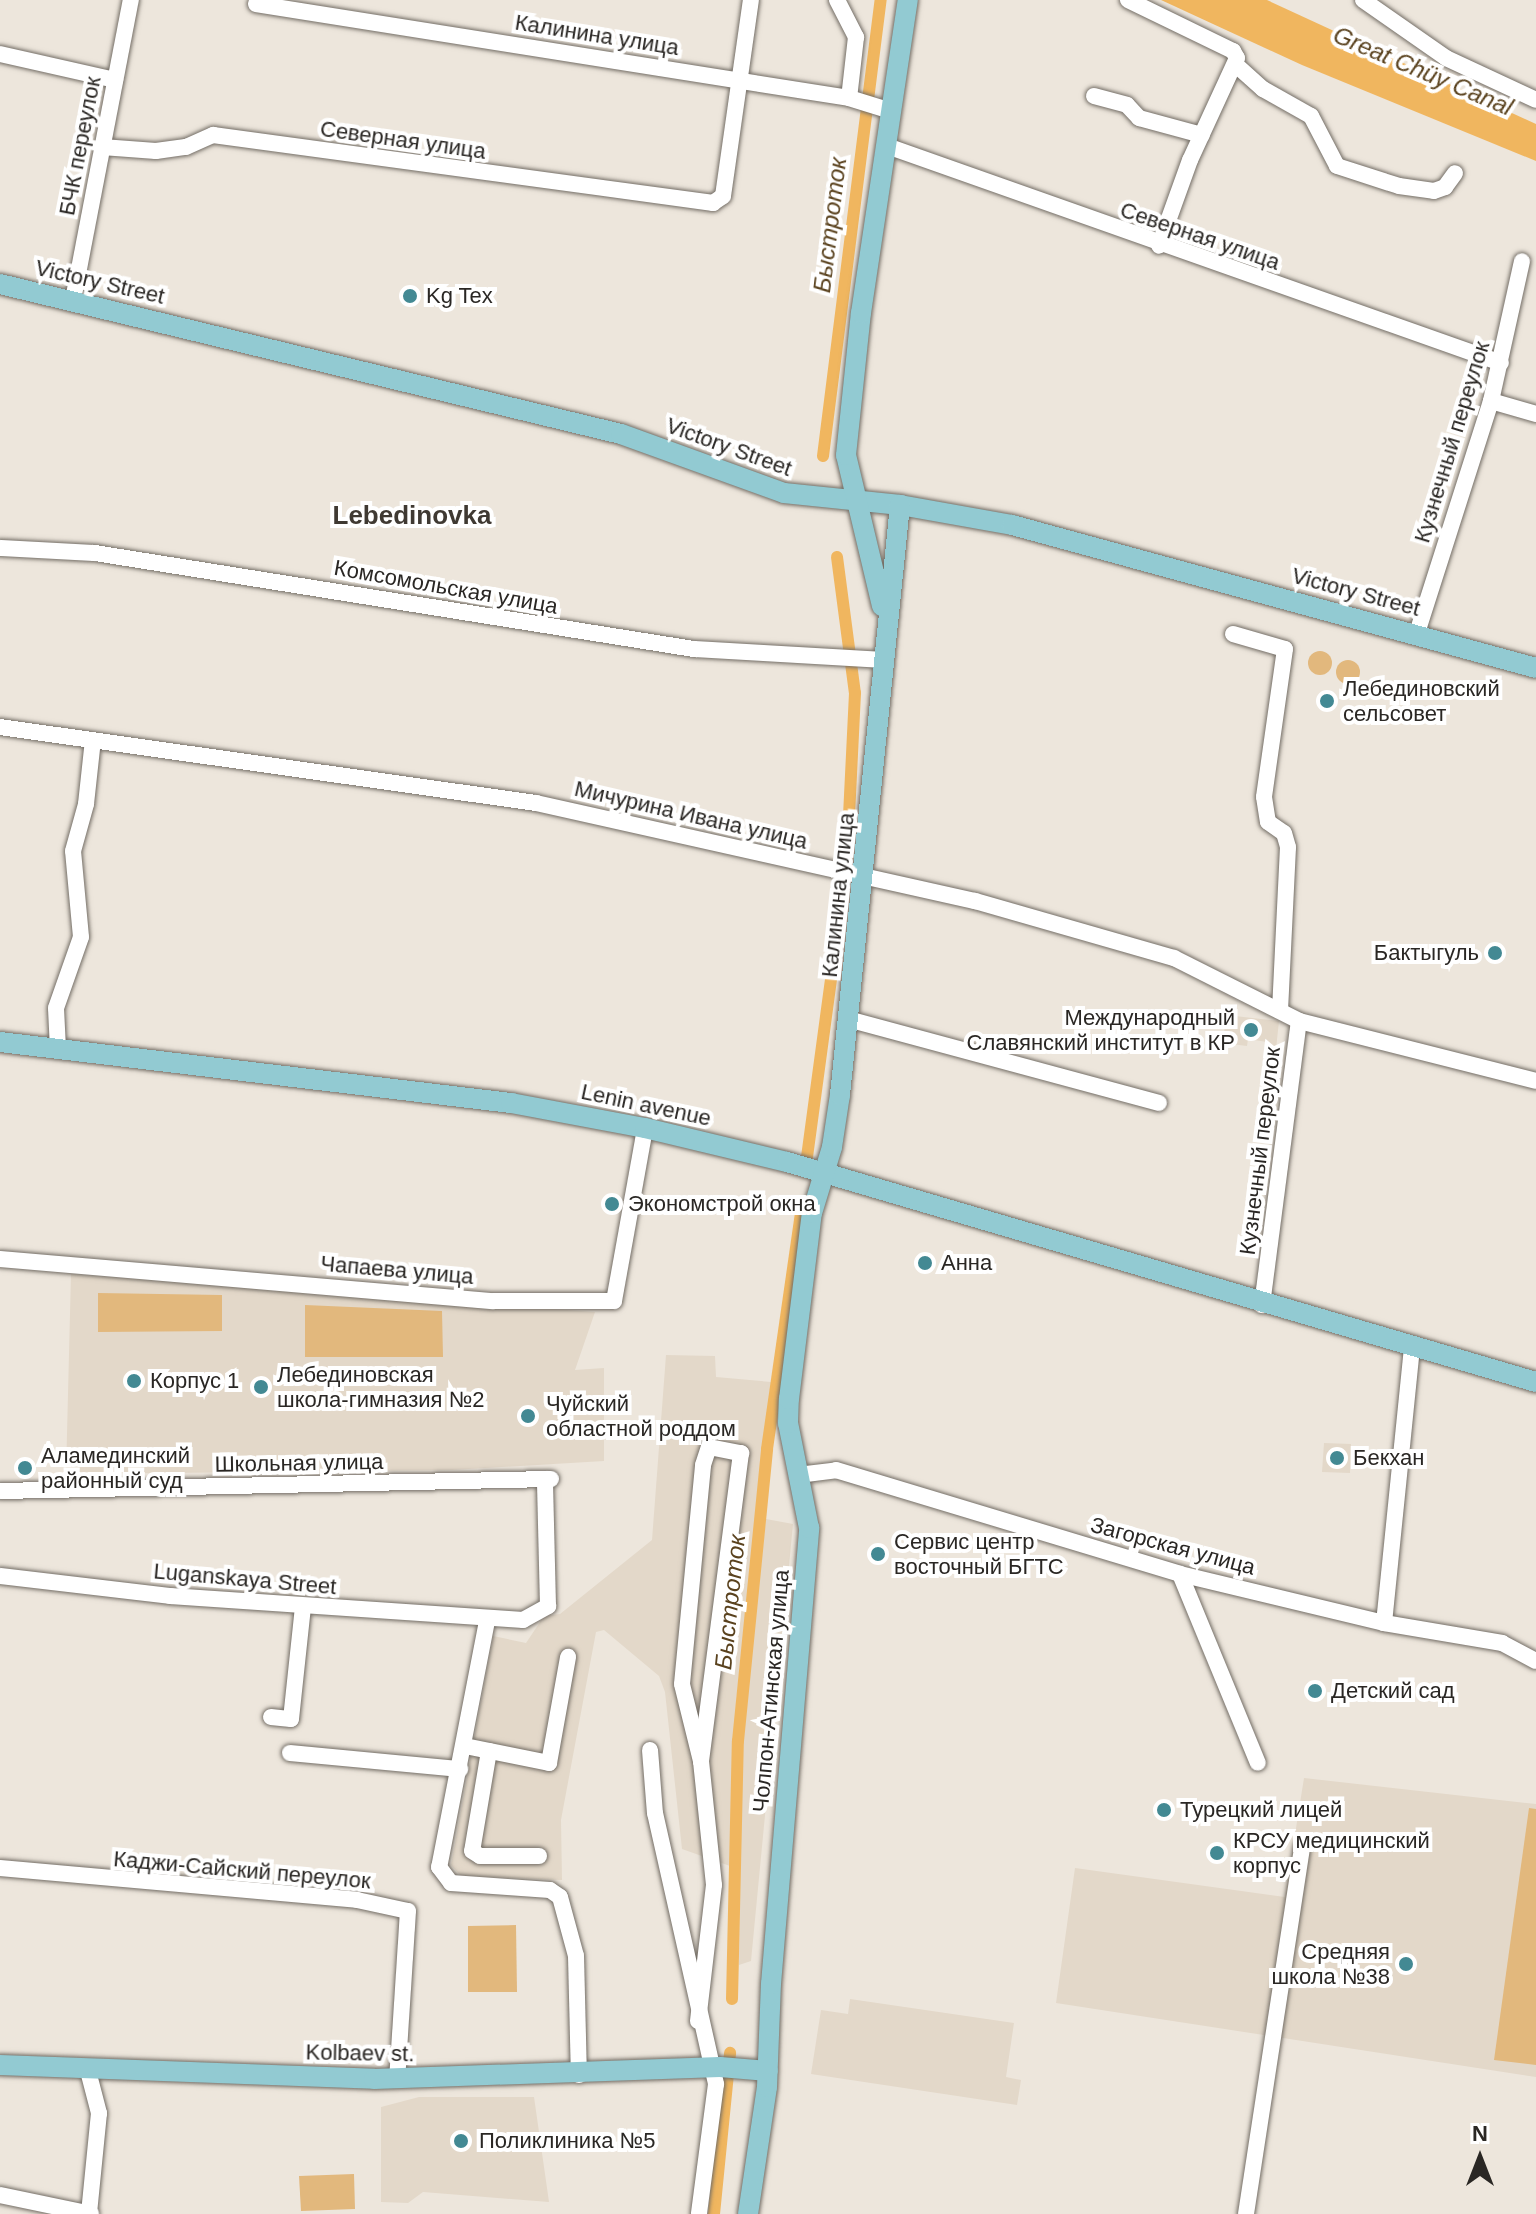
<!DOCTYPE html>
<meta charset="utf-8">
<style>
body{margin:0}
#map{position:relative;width:1536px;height:2214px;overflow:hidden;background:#ede6dc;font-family:Arial,sans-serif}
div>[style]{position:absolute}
.built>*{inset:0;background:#e3d8c9}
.green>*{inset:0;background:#e2b87d}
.round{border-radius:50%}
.water>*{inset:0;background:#f0b65f}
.canal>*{height:12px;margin:-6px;padding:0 6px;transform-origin:6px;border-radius:6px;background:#f0b65f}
.roads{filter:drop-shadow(0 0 2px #736d65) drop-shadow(0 0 2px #736d65)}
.minor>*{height:16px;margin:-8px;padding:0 8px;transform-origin:8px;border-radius:8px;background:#fff}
.major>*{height:20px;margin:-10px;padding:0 10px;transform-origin:10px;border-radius:10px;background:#92cad2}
.dots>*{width:22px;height:22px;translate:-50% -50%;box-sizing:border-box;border:4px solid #fff;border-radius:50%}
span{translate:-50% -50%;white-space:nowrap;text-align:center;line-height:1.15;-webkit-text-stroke:8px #fff;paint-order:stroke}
.street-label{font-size:22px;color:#2a2724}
.poi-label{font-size:22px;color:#2a2724}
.left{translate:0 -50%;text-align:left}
.right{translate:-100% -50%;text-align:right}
.water-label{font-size:24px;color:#5a421e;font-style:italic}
.quarter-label{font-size:26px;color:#3f3932;font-weight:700}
.north{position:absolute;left:1440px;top:2118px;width:80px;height:80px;-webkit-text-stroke:6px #fff;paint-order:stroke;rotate:0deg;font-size:22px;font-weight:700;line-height:32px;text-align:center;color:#2a2724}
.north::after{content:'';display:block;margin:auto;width:28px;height:36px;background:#2a2724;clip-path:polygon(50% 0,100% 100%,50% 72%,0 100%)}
</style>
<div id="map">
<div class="built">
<div style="clip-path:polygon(1226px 1015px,1279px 1021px,1276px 1049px,1267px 1048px,1267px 1042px,1248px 1039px,1247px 1046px,1223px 1043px)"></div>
<div style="clip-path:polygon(71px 1274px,595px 1312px,575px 1370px,604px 1368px,604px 1461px,452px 1470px,66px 1474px)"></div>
<div style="clip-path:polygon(666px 1355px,715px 1356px,716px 1377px,771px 1382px,736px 1703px,730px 1866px,682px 1849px,665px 1692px,659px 1676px,604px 1630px,596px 1632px,561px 1820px,562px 1880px,461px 1876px,451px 1865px,493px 1636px,526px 1643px,544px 1616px,560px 1614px,652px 1540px)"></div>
<div style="clip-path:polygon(1324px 1443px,1351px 1444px,1350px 1473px,1322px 1472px)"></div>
<div style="clip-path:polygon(766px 1519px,793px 1524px,751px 1961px,739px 1965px,741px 1750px)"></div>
<div style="clip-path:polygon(1304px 1778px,1536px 1804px,1536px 2077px,1056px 2003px,1075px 1868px,1285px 1897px)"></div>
<div style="clip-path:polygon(850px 1999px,1014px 2023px,1006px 2077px,1021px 2080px,1017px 2105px,811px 2074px,821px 2010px,848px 2014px)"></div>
<div style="clip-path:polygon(419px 2097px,534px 2097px,549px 2202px,423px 2192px,408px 2203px,381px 2202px,381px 2107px)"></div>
</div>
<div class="green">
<div class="round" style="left:1308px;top:651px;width:24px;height:24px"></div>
<div class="round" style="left:1336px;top:660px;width:24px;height:24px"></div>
<div style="clip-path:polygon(98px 1293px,222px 1295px,222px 1331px,98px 1332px)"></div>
<div style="clip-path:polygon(305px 1305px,442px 1311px,443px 1357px,305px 1357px)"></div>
<div style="clip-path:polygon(1529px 1808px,1536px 1809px,1536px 2065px,1494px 2060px)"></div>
<div style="clip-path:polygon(516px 1925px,517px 1992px,468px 1992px,468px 1926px)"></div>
<div style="clip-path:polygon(354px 2174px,355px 2209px,301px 2211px,299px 2176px)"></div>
</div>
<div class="water">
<div style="clip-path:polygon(1161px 0,1267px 0,1536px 124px,1536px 161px,1302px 65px)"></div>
</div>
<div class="canal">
<div style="left:823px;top:456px;width:460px;rotate:-82.8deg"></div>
<div style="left:837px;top:557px;width:137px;rotate:82.5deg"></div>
<div style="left:855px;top:693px;width:164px;rotate:92.8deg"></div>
<div style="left:807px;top:1157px;width:261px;rotate:-82.3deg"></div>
<div style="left:732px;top:1999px;width:258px;rotate:-88.7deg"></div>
<div style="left:738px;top:1741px;width:293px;rotate:-84.3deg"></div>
<div style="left:767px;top:1449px;width:238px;rotate:-81.8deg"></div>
<div style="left:714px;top:2214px;width:162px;rotate:-84.3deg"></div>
</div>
<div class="roads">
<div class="minor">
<div style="left:837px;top:0;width:42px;rotate:62.8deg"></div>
<div style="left:856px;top:37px;width:61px;rotate:96.5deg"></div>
<div style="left:1128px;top:0;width:117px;rotate:25.9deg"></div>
<div style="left:1233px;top:51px;width:8px;rotate:60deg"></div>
<div style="left:1237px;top:58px;width:112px;rotate:114.7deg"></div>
<div style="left:1190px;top:160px;width:91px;rotate:109.8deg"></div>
<div style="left:1363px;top:0;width:101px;rotate:34.9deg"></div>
<div style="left:1446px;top:58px;width:99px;rotate:25deg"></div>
<div style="left:256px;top:4px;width:600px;rotate:9.01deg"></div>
<div style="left:849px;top:98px;width:44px;rotate:17.2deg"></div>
<div style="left:0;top:54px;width:118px;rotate:12.7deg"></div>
<div style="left:1235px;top:64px;width:38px;rotate:42deg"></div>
<div style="left:1263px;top:89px;width:55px;rotate:29.4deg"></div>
<div style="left:1311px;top:116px;width:56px;rotate:62.5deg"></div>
<div style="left:1337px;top:166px;width:65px;rotate:17.9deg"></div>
<div style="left:1399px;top:186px;width:35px;rotate:8deg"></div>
<div style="left:1434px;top:191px;width:12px;rotate:-20deg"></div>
<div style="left:1445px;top:187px;width:17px;rotate:-54deg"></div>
<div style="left:1094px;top:96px;width:34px;rotate:15deg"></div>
<div style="left:1127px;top:105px;width:18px;rotate:47deg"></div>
<div style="left:1139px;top:118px;width:65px;rotate:15.1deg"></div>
<div style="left:887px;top:146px;width:651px;rotate:19.46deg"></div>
<div style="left:102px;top:147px;width:54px;rotate:4.2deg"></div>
<div style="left:156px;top:151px;width:30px;rotate:-8deg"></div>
<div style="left:186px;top:147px;width:30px;rotate:-24deg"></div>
<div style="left:213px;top:135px;width:505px;rotate:7.74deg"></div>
<div style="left:713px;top:203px;width:12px;rotate:-35deg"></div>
<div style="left:723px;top:196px;width:198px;rotate:-81.9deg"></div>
<div style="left:73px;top:300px;width:306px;rotate:-79.1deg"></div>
<div style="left:1491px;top:401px;width:47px;rotate:16.1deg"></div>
<div style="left:0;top:548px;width:95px;rotate:3deg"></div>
<div style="left:95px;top:553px;width:607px;rotate:9.11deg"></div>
<div style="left:694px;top:649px;width:191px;rotate:3.3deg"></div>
<div style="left:1417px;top:633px;width:244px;rotate:-72.3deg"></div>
<div style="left:1491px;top:401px;width:143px;rotate:-77.5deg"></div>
<div style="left:1233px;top:634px;width:54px;rotate:16.1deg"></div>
<div style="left:1285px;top:649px;width:149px;rotate:98.1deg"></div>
<div style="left:1264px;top:797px;width:25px;rotate:81deg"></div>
<div style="left:1268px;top:822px;width:19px;rotate:35deg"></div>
<div style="left:1284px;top:833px;width:15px;rotate:74deg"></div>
<div style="left:1288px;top:847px;width:161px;rotate:92.8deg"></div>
<div style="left:0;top:727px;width:541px;rotate:8.07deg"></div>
<div style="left:536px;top:803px;width:450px;rotate:12.6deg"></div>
<div style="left:975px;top:901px;width:207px;rotate:16deg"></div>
<div style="left:1174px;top:958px;width:140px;rotate:26.7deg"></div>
<div style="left:1299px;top:1021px;width:244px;rotate:14.2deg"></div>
<div style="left:848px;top:1019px;width:322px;rotate:15.1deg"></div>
<div style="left:58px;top:1049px;width:41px;rotate:-92.8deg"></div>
<div style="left:56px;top:1008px;width:75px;rotate:-70.6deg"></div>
<div style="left:81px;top:937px;width:86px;rotate:-95.3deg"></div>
<div style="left:73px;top:851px;width:49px;rotate:-74.5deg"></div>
<div style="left:86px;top:804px;width:64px;rotate:-83.8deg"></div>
<div style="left:0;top:1259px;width:495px;rotate:4.9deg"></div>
<div style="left:493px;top:1301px;width:121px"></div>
<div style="left:614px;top:1301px;width:176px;rotate:-79.8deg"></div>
<div style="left:1262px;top:1305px;width:286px;rotate:-82.6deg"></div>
<div style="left:798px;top:1475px;width:38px;rotate:-7deg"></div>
<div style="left:836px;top:1470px;width:359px;rotate:16.8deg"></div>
<div style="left:1180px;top:1574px;width:210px;rotate:13.5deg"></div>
<div style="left:1384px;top:1623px;width:120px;rotate:9.6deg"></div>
<div style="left:1502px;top:1643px;width:38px;rotate:28deg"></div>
<div style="left:0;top:1491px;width:551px;rotate:-1.25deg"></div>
<div style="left:1180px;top:1574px;width:204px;rotate:67.6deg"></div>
<div style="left:0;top:1576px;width:171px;rotate:6.7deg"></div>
<div style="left:170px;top:1596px;width:354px;rotate:3.9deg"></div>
<div style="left:523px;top:1620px;width:29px;rotate:-29deg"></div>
<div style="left:548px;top:1606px;width:127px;rotate:-91.4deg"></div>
<div style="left:487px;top:1621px;width:251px;rotate:101deg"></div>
<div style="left:439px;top:1867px;width:20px;rotate:53deg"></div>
<div style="left:451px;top:1883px;width:99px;rotate:4deg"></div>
<div style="left:550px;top:1890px;width:12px;rotate:35deg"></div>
<div style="left:560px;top:1897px;width:61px;rotate:74.8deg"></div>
<div style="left:576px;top:1956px;width:119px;rotate:88.6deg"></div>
<div style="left:1384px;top:1623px;width:277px;rotate:-84.2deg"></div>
<div style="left:271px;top:1717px;width:20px;rotate:6deg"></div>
<div style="left:291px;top:1719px;width:113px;rotate:-83.9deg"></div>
<div style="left:465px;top:1746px;width:86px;rotate:11.4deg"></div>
<div style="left:549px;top:1763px;width:108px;rotate:-79.8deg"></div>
<div style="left:650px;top:1750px;width:63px;rotate:85.5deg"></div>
<div style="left:655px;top:1813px;width:278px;rotate:77.3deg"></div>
<div style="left:716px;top:2084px;width:131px;rotate:97.5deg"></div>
<div style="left:489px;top:1751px;width:101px;rotate:99.6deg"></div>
<div style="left:472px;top:1851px;width:9px;rotate:32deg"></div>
<div style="left:480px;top:1856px;width:59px"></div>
<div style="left:290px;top:1753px;width:171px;rotate:5.4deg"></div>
<div style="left:0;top:1868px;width:358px;rotate:5.1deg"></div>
<div style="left:357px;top:1900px;width:52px;rotate:12.2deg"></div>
<div style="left:408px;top:1911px;width:168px;rotate:93.7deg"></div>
<div style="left:698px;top:2021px;width:137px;rotate:-83.3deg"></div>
<div style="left:714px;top:1885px;width:125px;rotate:-96deg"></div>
<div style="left:701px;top:1761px;width:79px;rotate:-103.9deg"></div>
<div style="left:682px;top:1684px;width:220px;rotate:-84.5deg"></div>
<div style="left:703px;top:1465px;width:19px;rotate:-72deg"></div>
<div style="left:709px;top:1447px;width:33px;rotate:11deg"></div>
<div style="left:741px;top:1453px;width:311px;rotate:97.4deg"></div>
<div style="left:87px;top:2067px;width:48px;rotate:75.4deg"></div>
<div style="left:99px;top:2113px;width:101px;rotate:95.7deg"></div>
<div style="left:0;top:2195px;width:93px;rotate:11.8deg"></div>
<div style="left:1246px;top:2214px;width:372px;rotate:-81.3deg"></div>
</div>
<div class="major">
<div style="left:0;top:284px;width:639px;rotate:13.58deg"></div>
<div style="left:621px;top:434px;width:173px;rotate:19.9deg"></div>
<div style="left:784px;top:493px;width:117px;rotate:5.9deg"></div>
<div style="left:900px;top:505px;width:114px;rotate:10.1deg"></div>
<div style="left:1012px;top:525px;width:543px;rotate:15.26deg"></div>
<div style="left:882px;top:606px;width:155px;rotate:-103.4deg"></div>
<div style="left:846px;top:455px;width:143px;rotate:-84deg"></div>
<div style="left:861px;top:313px;width:317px;rotate:-81.5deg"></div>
<div style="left:0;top:1042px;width:515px;rotate:6.81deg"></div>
<div style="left:511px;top:1103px;width:136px;rotate:10.6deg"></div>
<div style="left:645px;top:1128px;width:146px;rotate:13.5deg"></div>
<div style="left:787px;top:1162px;width:781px;rotate:16.37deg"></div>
<div style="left:0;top:2065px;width:374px;rotate:2.1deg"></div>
<div style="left:374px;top:2079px;width:346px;rotate:-2deg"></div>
<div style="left:720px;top:2067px;width:48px;rotate:4.8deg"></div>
<div style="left:748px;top:2214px;width:128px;rotate:-81.5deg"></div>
<div style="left:767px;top:2087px;width:103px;rotate:-87.8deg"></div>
<div style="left:771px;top:1984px;width:458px;rotate:-85.2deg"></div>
<div style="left:809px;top:1528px;width:107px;rotate:-101.3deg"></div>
<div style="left:788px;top:1423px;width:24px;rotate:-88deg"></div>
<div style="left:789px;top:1399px;width:187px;rotate:-83deg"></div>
<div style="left:812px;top:1213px;width:69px;rotate:-73.1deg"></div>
<div style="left:832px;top:1147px;width:53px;rotate:-81.3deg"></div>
<div style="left:840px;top:1095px;width:593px;rotate:-84.19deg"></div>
</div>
</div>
<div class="dots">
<div style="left:410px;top:296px;background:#438993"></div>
<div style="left:1327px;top:701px;background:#438993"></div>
<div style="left:1495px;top:953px;background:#438993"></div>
<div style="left:1251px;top:1030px;background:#438993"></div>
<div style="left:612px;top:1204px;background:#438993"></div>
<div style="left:925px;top:1263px;background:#438993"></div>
<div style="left:134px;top:1381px;background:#438993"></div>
<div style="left:261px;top:1387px;background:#438993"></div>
<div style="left:528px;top:1416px;background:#438993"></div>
<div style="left:1337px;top:1458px;background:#438993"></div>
<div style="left:25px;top:1468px;background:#438993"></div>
<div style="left:878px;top:1554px;background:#438993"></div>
<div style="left:1315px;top:1691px;background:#438993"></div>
<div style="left:1164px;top:1810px;background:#438993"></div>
<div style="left:1217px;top:1853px;background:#438993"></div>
<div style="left:1406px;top:1964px;background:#438993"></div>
<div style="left:461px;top:2141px;background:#438993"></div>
</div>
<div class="street-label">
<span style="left:597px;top:35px;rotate:9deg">Калинина улица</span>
<span style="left:403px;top:140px;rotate:8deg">Северная улица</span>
<span style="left:80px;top:146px;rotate:-79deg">БЧК переулок</span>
<span style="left:1200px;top:236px;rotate:19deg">Северная улица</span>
<span style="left:100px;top:282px;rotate:13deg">Victory Street</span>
<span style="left:1452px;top:442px;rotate:-73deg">Кузнечный переулок</span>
<span style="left:729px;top:447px;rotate:20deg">Victory Street</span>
<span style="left:446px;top:587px;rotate:10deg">Комсомольская улица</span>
<span style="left:1356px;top:592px;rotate:15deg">Victory Street</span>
<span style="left:691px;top:815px;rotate:13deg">Мичурина Ивана улица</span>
<span style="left:838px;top:895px;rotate:-84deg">Калинина улица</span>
<span style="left:646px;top:1105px;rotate:12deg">Lenin avenue</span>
<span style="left:1260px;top:1151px;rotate:-83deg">Кузнечный переулок</span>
<span style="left:397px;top:1270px;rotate:5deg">Чапаева улица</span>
<span style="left:299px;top:1463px;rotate:-1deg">Школьная улица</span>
<span style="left:1173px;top:1546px;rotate:15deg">Загорская улица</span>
<span style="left:245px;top:1579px;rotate:5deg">Luganskaya Street</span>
<span style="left:771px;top:1691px;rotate:-85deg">Чолпон-Атинская улица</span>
<span style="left:242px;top:1870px;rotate:5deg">Каджи-Сайский переулок</span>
<span style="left:360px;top:2053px;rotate:1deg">Kolbaev st.</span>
</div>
<div class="poi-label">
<span class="left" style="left:426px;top:296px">Kg Tex</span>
<span class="left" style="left:1343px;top:701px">Лебединовский<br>сельсовет</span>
<span class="right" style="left:1479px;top:953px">Бактыгуль</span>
<span class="right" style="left:1235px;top:1030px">Международный<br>Славянский институт в КР</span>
<span class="left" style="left:628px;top:1204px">Экономстрой окна</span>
<span class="left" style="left:941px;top:1263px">Анна</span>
<span class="left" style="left:277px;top:1387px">Лебединовская<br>школа-гимназия №2</span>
<span class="left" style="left:150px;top:1381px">Корпус 1</span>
<span class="left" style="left:546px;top:1416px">Чуйский<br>областной роддом</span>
<span class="left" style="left:41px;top:1468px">Аламединский<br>районный суд</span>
<span class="left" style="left:1353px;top:1458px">Бекхан</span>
<span class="left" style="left:894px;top:1554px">Сервис центр<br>восточный БГТС</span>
<span class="left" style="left:1331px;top:1691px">Детский сад</span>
<span class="left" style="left:1180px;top:1810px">Турецкий лицей</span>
<span class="left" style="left:1233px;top:1853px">КРСУ медицинский<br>корпус</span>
<span class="right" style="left:1390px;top:1964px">Средняя<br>школа №38</span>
<span class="left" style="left:479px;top:2141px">Поликлиника №5</span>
</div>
<div class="water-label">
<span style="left:1423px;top:71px;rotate:23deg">Great Chüy Canal</span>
<span style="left:830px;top:225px;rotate:-83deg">Быстроток</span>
<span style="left:730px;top:1602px;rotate:-84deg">Быстроток</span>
</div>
<div class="quarter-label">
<span style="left:412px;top:516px">Lebedinovka</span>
</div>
<div class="north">N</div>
</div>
